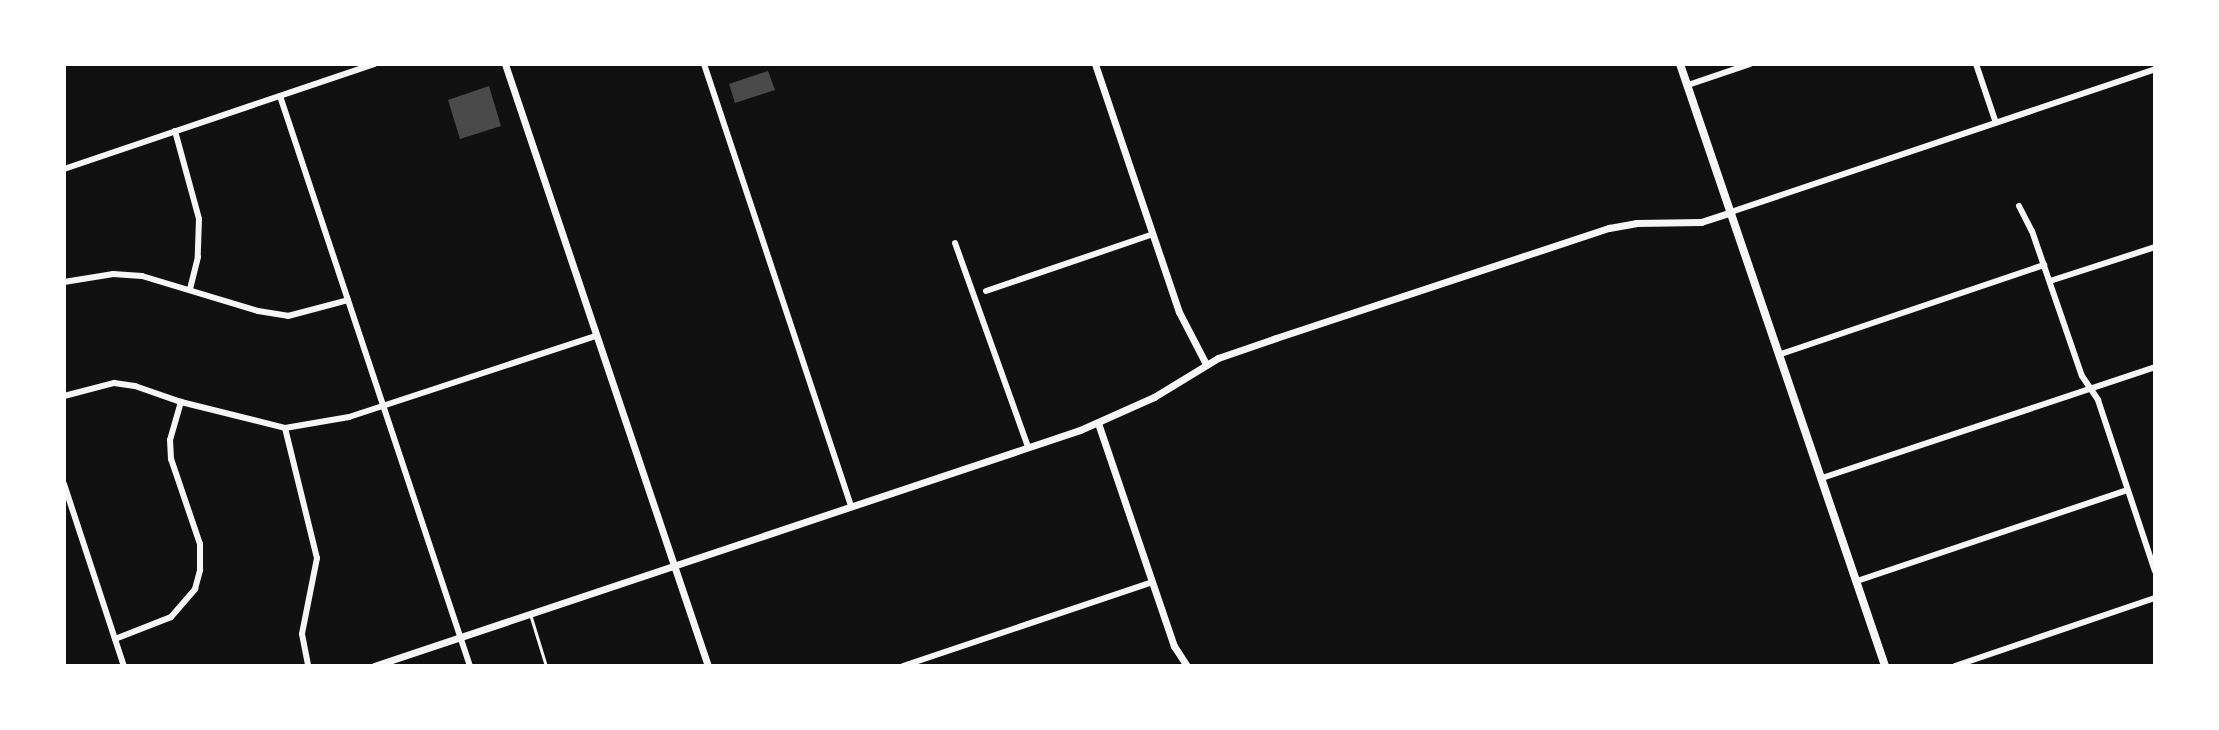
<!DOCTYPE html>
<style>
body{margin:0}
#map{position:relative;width:2219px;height:730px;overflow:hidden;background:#111;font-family:"Fira Sans",sans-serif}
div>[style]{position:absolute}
.building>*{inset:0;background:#4a4a4a}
.service>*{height:3px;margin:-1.5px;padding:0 1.5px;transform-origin:1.5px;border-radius:1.5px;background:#f5f5f5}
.minor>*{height:6px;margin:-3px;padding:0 3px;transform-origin:3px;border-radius:3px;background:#f5f5f5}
.tertiary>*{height:7px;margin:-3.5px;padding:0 3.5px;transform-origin:3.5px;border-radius:3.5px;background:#f5f5f5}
.secondary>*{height:8px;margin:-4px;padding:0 4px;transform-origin:4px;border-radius:4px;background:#f5f5f5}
span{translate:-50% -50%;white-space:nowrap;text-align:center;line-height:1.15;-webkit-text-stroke:8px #fff;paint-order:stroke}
.frame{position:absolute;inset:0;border:66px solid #fff;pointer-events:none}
</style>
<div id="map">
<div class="building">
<div style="clip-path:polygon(768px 71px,775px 90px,735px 103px,729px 84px)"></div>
<div style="clip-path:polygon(489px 86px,501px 126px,460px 139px,448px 100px)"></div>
</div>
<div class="service">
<div style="left:530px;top:614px;width:54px;rotate:72.9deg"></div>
</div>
<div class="minor">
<div style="left:704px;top:64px;width:466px;rotate:71.6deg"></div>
<div style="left:1976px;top:64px;width:62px;rotate:71.3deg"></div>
<div style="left:1688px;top:85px;width:65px;rotate:-18.7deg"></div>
<div style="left:280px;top:96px;width:601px;rotate:71.57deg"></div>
<div style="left:175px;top:131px;width:91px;rotate:74.7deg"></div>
<div style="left:199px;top:219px;width:38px;rotate:92deg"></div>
<div style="left:198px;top:257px;width:33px;rotate:104deg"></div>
<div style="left:64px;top:169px;width:328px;rotate:-18.7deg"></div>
<div style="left:2019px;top:206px;width:28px;rotate:63deg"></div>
<div style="left:2032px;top:231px;width:153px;rotate:71deg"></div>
<div style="left:2082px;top:376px;width:29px;rotate:56deg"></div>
<div style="left:2098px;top:400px;width:180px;rotate:71.6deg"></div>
<div style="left:1731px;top:212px;width:447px;rotate:-18.6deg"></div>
<div style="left:955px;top:243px;width:217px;rotate:70.3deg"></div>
<div style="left:2050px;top:281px;width:110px;rotate:-17.9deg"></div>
<div style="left:64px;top:282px;width:50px;rotate:-9.3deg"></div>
<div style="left:113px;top:274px;width:29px;rotate:4deg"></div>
<div style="left:142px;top:276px;width:121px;rotate:16.8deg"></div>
<div style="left:258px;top:311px;width:30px;rotate:9deg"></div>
<div style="left:288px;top:316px;width:62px;rotate:-14.9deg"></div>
<div style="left:986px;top:291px;width:176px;rotate:-18.8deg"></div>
<div style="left:1781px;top:354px;width:278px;rotate:-18.7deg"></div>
<div style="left:64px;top:396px;width:52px;rotate:-14.6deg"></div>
<div style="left:114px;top:383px;width:21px;rotate:8deg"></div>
<div style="left:135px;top:386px;width:49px;rotate:19.2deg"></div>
<div style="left:181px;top:402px;width:107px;rotate:14deg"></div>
<div style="left:285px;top:428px;width:65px;rotate:-9.8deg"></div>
<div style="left:349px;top:417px;width:260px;rotate:-18.2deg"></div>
<div style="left:285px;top:428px;width:134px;rotate:76.2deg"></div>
<div style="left:317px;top:558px;width:77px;rotate:101.2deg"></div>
<div style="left:302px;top:634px;width:33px;rotate:79deg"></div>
<div style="left:1822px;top:478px;width:351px;rotate:-18.4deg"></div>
<div style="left:64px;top:484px;width:192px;rotate:71.8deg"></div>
<div style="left:1857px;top:581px;width:285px;rotate:-18.6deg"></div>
<div style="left:115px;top:639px;width:60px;rotate:-21.4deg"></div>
<div style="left:171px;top:617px;width:37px;rotate:-49deg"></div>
<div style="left:195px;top:589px;width:20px;rotate:-75deg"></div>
<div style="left:200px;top:570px;width:26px;rotate:-90deg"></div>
<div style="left:200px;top:544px;width:90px;rotate:-108.8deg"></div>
<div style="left:171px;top:459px;width:19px;rotate:-93deg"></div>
<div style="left:170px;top:440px;width:40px;rotate:-74deg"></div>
<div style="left:903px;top:666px;width:263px;rotate:-18.6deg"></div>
<div style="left:1955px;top:666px;width:211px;rotate:-18.8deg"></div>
</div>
<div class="tertiary">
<div style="left:505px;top:64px;width:635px;rotate:71.37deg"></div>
<div style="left:1095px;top:64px;width:262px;rotate:71.3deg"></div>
<div style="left:1179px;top:312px;width:59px;rotate:62.6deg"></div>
<div style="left:1098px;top:423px;width:236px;rotate:71.2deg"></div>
<div style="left:1174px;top:646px;width:24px;rotate:57deg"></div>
<div style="left:374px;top:666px;width:744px;rotate:-18.48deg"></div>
<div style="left:1080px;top:430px;width:81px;rotate:-24deg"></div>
<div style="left:1154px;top:397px;width:75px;rotate:-31.4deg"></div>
<div style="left:1218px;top:358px;width:61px;rotate:-19deg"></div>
<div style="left:1276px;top:338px;width:351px;rotate:-18.3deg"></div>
<div style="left:1609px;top:228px;width:27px;rotate:-10deg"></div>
<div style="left:1636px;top:223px;width:65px;rotate:-0.9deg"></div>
<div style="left:1701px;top:222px;width:32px;rotate:-18deg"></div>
</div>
<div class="secondary">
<div style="left:1680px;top:64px;width:636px;rotate:71.19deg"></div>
</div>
<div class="frame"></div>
</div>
